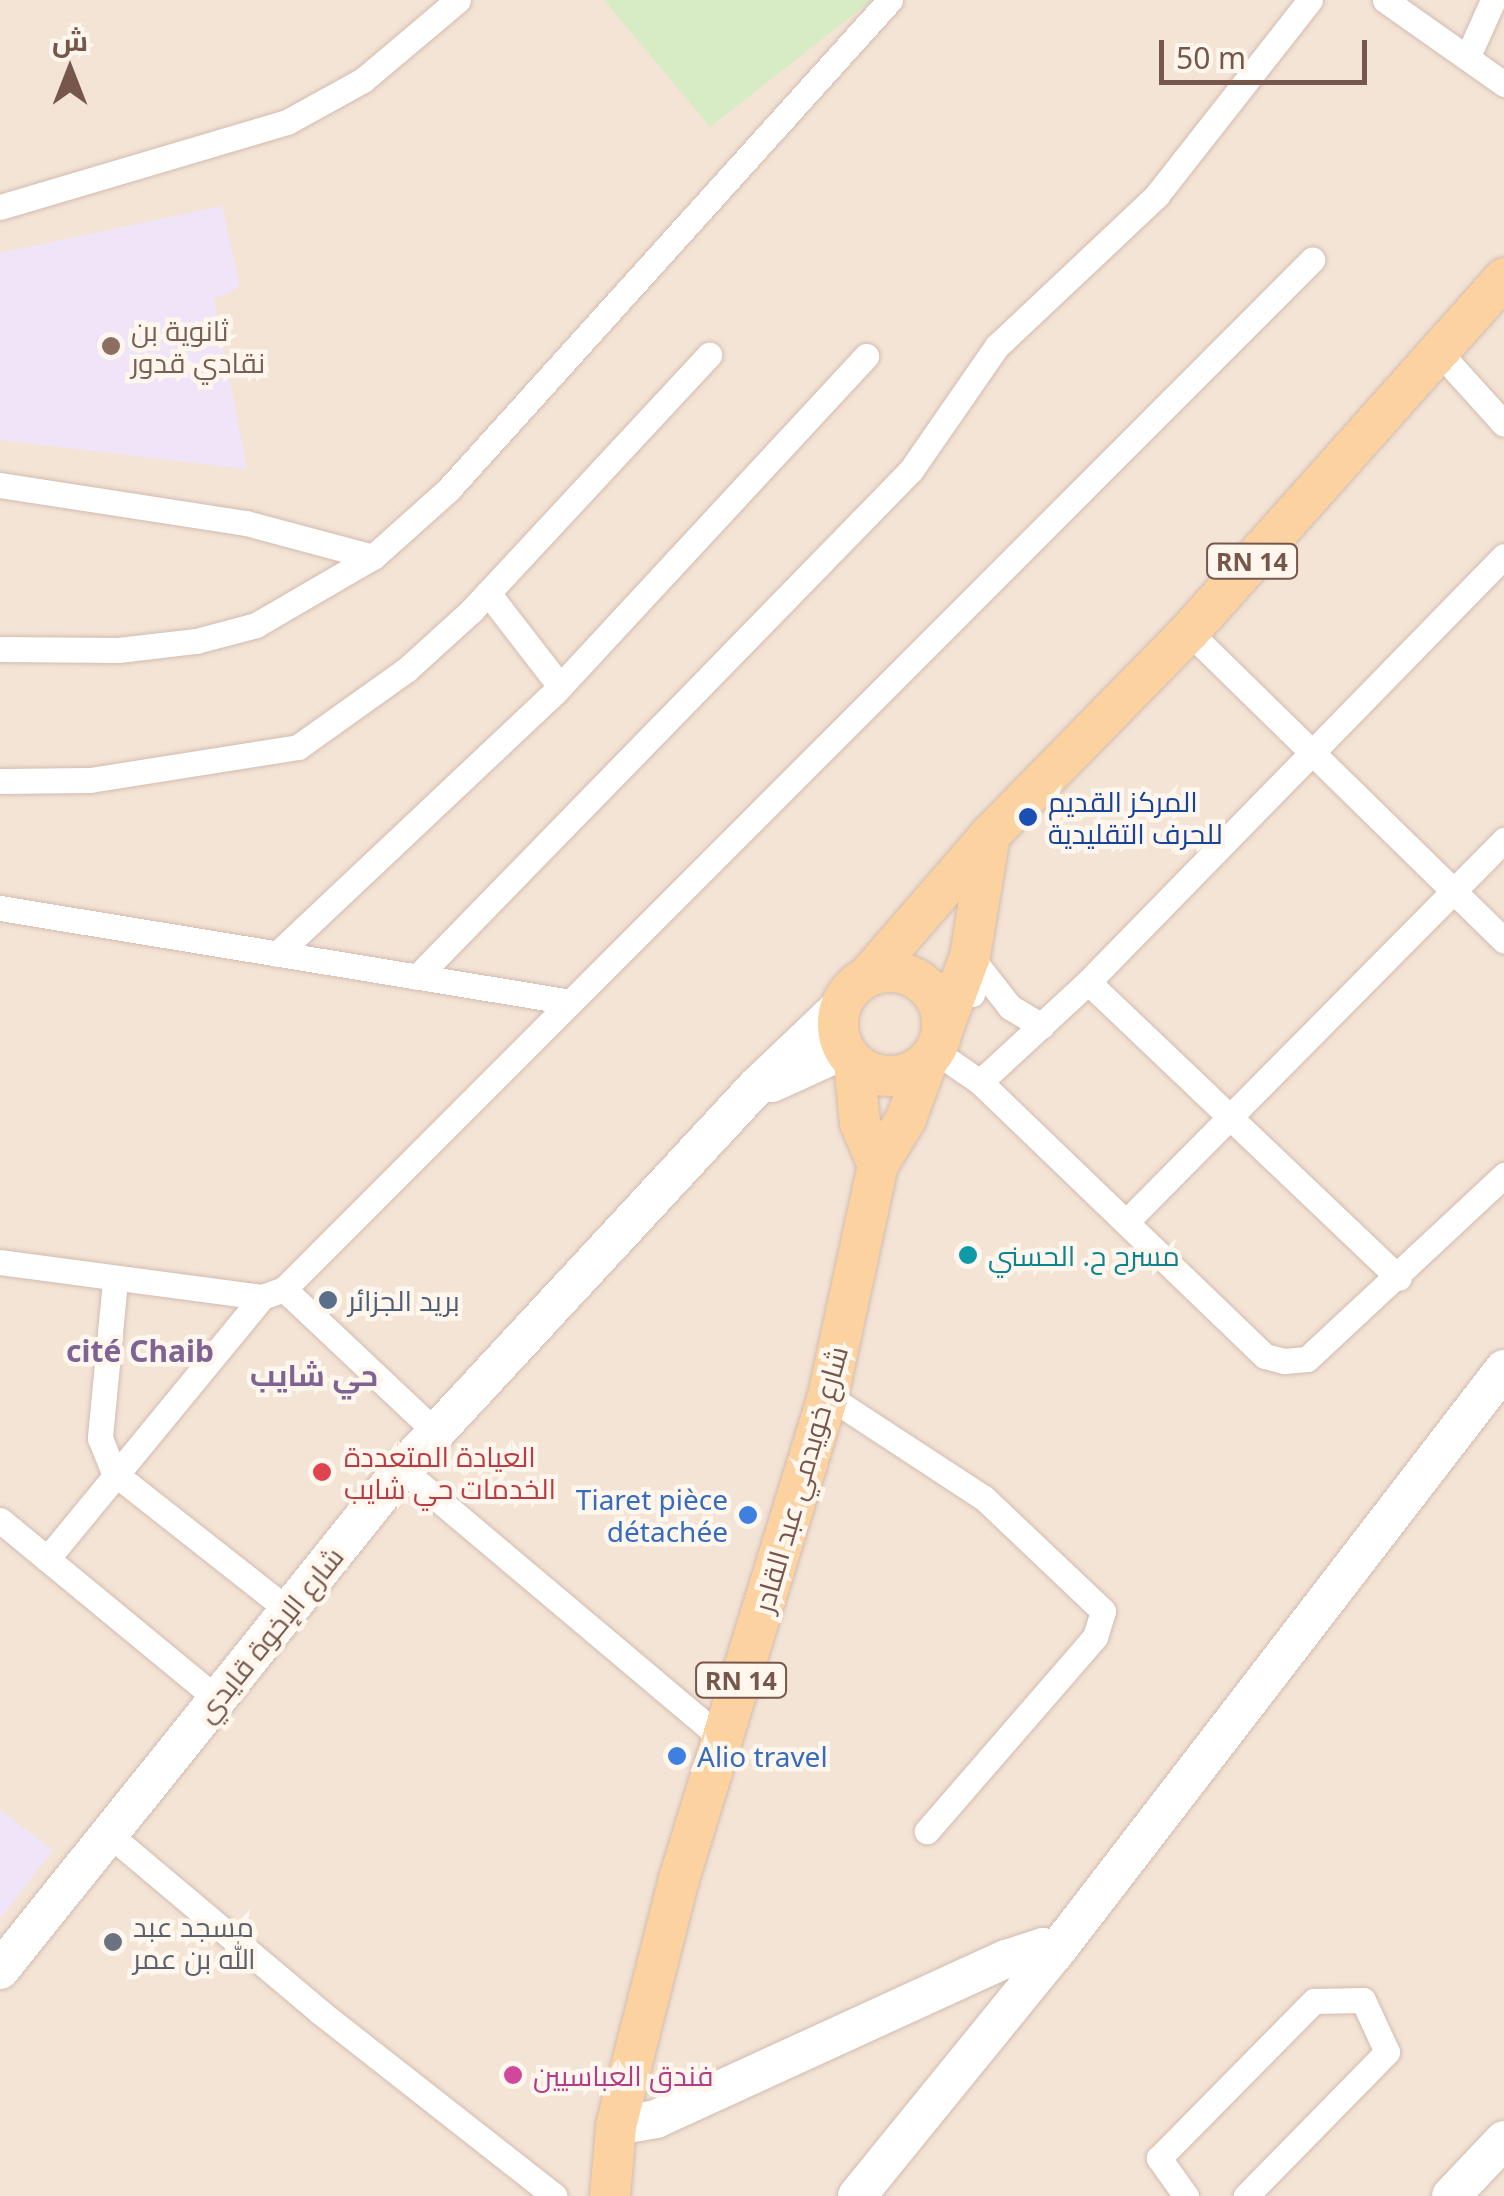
<!DOCTYPE html>
<meta charset="utf-8">
<style>
body{margin:0}
#map{position:relative;width:1504px;height:2196px;overflow:hidden;background:#fcf3e7;font-family:"Noto Sans",Cairo,sans-serif}
div>[style]{position:absolute}
.residential>*{inset:0;background:#f4e4d6}
.education>*{inset:0;background:#f0e4f9}
.green>*{inset:0;background:#d7ebc5}
.roads{filter:drop-shadow(0 0 2px #d1bcaf) drop-shadow(0 0 2px #d1bcaf)}
.street>*{height:25px;margin:-12.5px;padding:0 12.5px;transform-origin:12.5px;border-radius:12.5px;background:#fff}
.secondary>*{height:38px;margin:-19px;padding:0 19px;transform-origin:19px;border-radius:19px;background:#fff}
.primary>*{height:40px;margin:-20px;padding:0 20px;transform-origin:20px;border-radius:20px;background:#fbd2a0}
.primary>.ring{margin:-20px;padding:0;box-sizing:content-box;background:none;border:40px solid #fbd2a0;border-radius:50%}
.dots>*{width:28px;height:28px;translate:-50% -50%;box-sizing:border-box;border:5px solid #fff7ee;border-radius:50%}
span{translate:-50% -50%;white-space:nowrap;text-align:center;line-height:1.15;-webkit-text-stroke:9px #fff7ee;paint-order:stroke}
.shield-label span{padding:2px 8px;background:#fff7ee;border:2px solid;border-radius:8px;-webkit-text-stroke-width:0}
.shield-label{font-size:25px;color:#77574b;font-weight:700}
.education-label{font-size:28px;color:#785e54}
.left{translate:0 -50%;text-align:left}
.transit-label{font-size:28px;color:#164399}
.culture-label{font-size:28px;color:#0d838f}
.service-label{font-size:28px;color:#4e5e75}
.health-label{font-size:28px;color:#be3a42}
.street-label{font-size:28px;color:#77574b}
.shop-label{font-size:28px;color:#366cbe}
.right{translate:-100% -50%;text-align:right}
.worship-label{font-size:28px;color:#5b616d}
.hotel-label{font-size:28px;color:#b23c85}
.neighbourhood-label{font-size:30px;color:#7f6393;font-weight:700}
.north{position:absolute;left:20px;top:20px;width:100px;height:100px;-webkit-text-stroke:8px #fff7ee;paint-order:stroke;rotate:0deg;font-size:28px;font-weight:700;line-height:40px;text-align:center;color:#77574b}
.north::after{content:'';display:block;margin:auto;width:35px;height:45px;background:#77574b;clip-path:polygon(50% 0,100% 100%,50% 72%,0 100%)}
.scale{position:absolute;left:1159px;top:40px;width:208px;height:45px;box-sizing:border-box;border:5px solid #77574b;border-top:0;padding-left:12px;font-size:30px;line-height:35px;white-space:nowrap;color:#77574b;-webkit-text-stroke:8px #fff7ee;paint-order:stroke}
</style>
<div id="map">
<div class="residential">
<div style="clip-path:polygon(0 0,1504px 0,1504px 2196px,0 2196px)"></div>
</div>
<div class="education">
<div style="clip-path:polygon(222px 206px,240px 287px,214px 299px,247px 469px,0 440px,0 253px)"></div>
<div style="clip-path:polygon(0 1810px,53px 1850px,0 1919px)"></div>
</div>
<div class="green">
<div style="clip-path:polygon(604px 0,872px 0,710px 127px)"></div>
</div>
<div class="roads">
<div class="street">
<div style="left:1385px;top:0;width:146px;rotate:35.2deg"></div>
<div style="left:1468px;top:56px;width:61px;rotate:-65.9deg"></div>
<div style="left:0;top:207px;width:299px;rotate:-16.5deg"></div>
<div style="left:287px;top:122px;width:87px;rotate:-28.9deg"></div>
<div style="left:363px;top:80px;width:124px;rotate:-40.1deg"></div>
<div style="left:1438px;top:351px;width:98px;rotate:47.9deg"></div>
<div style="left:0;top:485px;width:249px;rotate:8.8deg"></div>
<div style="left:246px;top:523px;width:131px;rotate:15deg"></div>
<div style="left:488px;top:593px;width:118px;rotate:52.3deg"></div>
<div style="left:1189px;top:632px;width:441px;rotate:44.4deg"></div>
<div style="left:0;top:649px;width:118px;rotate:0.5deg"></div>
<div style="left:118px;top:650px;width:79px;rotate:-6.6deg"></div>
<div style="left:196px;top:641px;width:62px;rotate:-14.9deg"></div>
<div style="left:256px;top:625px;width:135px;rotate:-30.2deg"></div>
<div style="left:373px;top:557px;width:101px;rotate:-41.8deg"></div>
<div style="left:448px;top:490px;width:660px;rotate:-47.95deg"></div>
<div style="left:0;top:781px;width:90px;rotate:-0.6deg"></div>
<div style="left:90px;top:780px;width:211px;rotate:-9deg"></div>
<div style="left:298px;top:747px;width:133px;rotate:-35.5deg"></div>
<div style="left:406px;top:670px;width:88px;rotate:-42.2deg"></div>
<div style="left:471px;top:611px;width:350px;rotate:-47.1deg"></div>
<div style="left:0;top:908px;width:573px;rotate:9.35deg"></div>
<div style="left:277px;top:954px;width:382px;rotate:-43.3deg"></div>
<div style="left:555px;top:692px;width:458px;rotate:-47.2deg"></div>
<div style="left:970px;top:956px;width:65px;rotate:51.9deg"></div>
<div style="left:1010px;top:1007px;width:37px;rotate:31deg"></div>
<div style="left:417px;top:977px;width:708px;rotate:-45.74deg"></div>
<div style="left:911px;top:470px;width:151px;rotate:-55.3deg"></div>
<div style="left:997px;top:346px;width:220px;rotate:-43.3deg"></div>
<div style="left:1157px;top:195px;width:248px;rotate:-51.9deg"></div>
<div style="left:920px;top:980px;width:54px;rotate:15.1deg"></div>
<div style="left:1088px;top:982px;width:429px;rotate:43.6deg"></div>
<div style="left:935px;top:1051px;width:55px;rotate:34.6deg"></div>
<div style="left:980px;top:1082px;width:395px;rotate:43.9deg"></div>
<div style="left:1265px;top:1356px;width:20px;rotate:15deg"></div>
<div style="left:1284px;top:1361px;width:23px;rotate:-5deg"></div>
<div style="left:1307px;top:1359px;width:270px;rotate:-43deg"></div>
<div style="left:980px;top:1082px;width:147px;rotate:-42.8deg"></div>
<div style="left:1088px;top:982px;width:595px;rotate:-45.68deg"></div>
<div style="left:1128px;top:1220px;width:535px;rotate:-45.3deg"></div>
<div style="left:0;top:1262px;width:264px;rotate:7.6deg"></div>
<div style="left:115px;top:1281px;width:158px;rotate:95.5deg"></div>
<div style="left:100px;top:1438px;width:38px;rotate:68deg"></div>
<div style="left:114px;top:1473px;width:221px;rotate:38.2deg"></div>
<div style="left:284px;top:1289px;width:210px;rotate:43.3deg"></div>
<div style="left:828px;top:1396px;width:186px;rotate:33.2deg"></div>
<div style="left:984px;top:1498px;width:164px;rotate:43.5deg"></div>
<div style="left:1103px;top:1611px;width:27px;rotate:107deg"></div>
<div style="left:1095px;top:1637px;width:257px;rotate:130.9deg"></div>
<div style="left:402px;top:1469px;width:419px;rotate:40.1deg"></div>
<div style="left:0;top:1520px;width:281px;rotate:39.5deg"></div>
<div style="left:47px;top:1559px;width:339px;rotate:-50.6deg"></div>
<div style="left:262px;top:1297px;width:23px;rotate:-20deg"></div>
<div style="left:284px;top:1289px;width:1455px;rotate:-45.03deg"></div>
<div style="left:110px;top:1835px;width:275px;rotate:40.1deg"></div>
<div style="left:320px;top:2012px;width:298px;rotate:38.1deg"></div>
<div style="left:1186px;top:2196px;width:47px;rotate:-125.4deg"></div>
<div style="left:1159px;top:2158px;width:221px;rotate:-45.4deg"></div>
<div style="left:1314px;top:2001px;width:49px;rotate:-1.2deg"></div>
<div style="left:1363px;top:2000px;width:57px;rotate:65.2deg"></div>
<div style="left:1387px;top:2052px;width:202px;rotate:134.4deg"></div>
</div>
<div class="secondary">
<div style="left:772px;top:1083px;width:79px;rotate:-24.6deg"></div>
<div style="left:0;top:1970px;width:642px;rotate:-51.26deg"></div>
<div style="left:402px;top:1469px;width:519px;rotate:-47.18deg"></div>
<div style="left:755px;top:1088px;width:117px;rotate:-43.6deg"></div>
<div style="left:616px;top:2126px;width:41px;rotate:-9.9deg"></div>
<div style="left:656px;top:2119px;width:385px;rotate:-24.6deg"></div>
<div style="left:1006px;top:1959px;width:39px;rotate:-18deg"></div>
<div style="left:1043px;top:1947px;width:13px;rotate:32deg"></div>
<div style="left:857px;top:2196px;width:312px;rotate:-50.9deg"></div>
<div style="left:1054px;top:1954px;width:738px;rotate:-52.43deg"></div>
<div style="left:1451px;top:2196px;width:77px;rotate:-46.6deg"></div>
</div>
<div class="primary">
<div class="ring" style="left:838px;top:972px;width:64px;height:64px"></div>
<div style="left:867px;top:977px;width:188px;rotate:-49.1deg"></div>
<div style="left:990px;top:835px;width:284px;rotate:-45.6deg"></div>
<div style="left:1189px;top:632px;width:474px;rotate:-48.3deg"></div>
<div style="left:942px;top:1032px;width:81px;rotate:-69.8deg"></div>
<div style="left:970px;top:956px;width:123px;rotate:-80.6deg"></div>
<div style="left:854px;top:1062px;width:61px;rotate:84.4deg"></div>
<div style="left:860px;top:1123px;width:46px;rotate:66.8deg"></div>
<div style="left:610px;top:2196px;width:70px;rotate:-85.1deg"></div>
<div style="left:616px;top:2126px;width:255px;rotate:-75.7deg"></div>
<div style="left:679px;top:1879px;width:505px;rotate:-72.86deg"></div>
<div style="left:828px;top:1396px;width:236px;rotate:-77.8deg"></div>
<div style="left:878px;top:1165px;width:54px;rotate:-58.7deg"></div>
<div style="left:906px;top:1119px;width:61px;rotate:-69.8deg"></div>
</div>
</div>
<div class="dots">
<div style="left:111px;top:346px;background:#8d6e63"></div>
<div style="left:1028px;top:817px;background:#1a4fb4"></div>
<div style="left:968px;top:1255px;background:#0f9aa8"></div>
<div style="left:328px;top:1300px;background:#5c6f8a"></div>
<div style="left:322px;top:1472px;background:#e0444e"></div>
<div style="left:748px;top:1515px;background:#3f7fe0"></div>
<div style="left:677px;top:1756px;background:#3f7fe0"></div>
<div style="left:113px;top:1942px;background:#6b7280"></div>
<div style="left:513px;top:2075px;background:#d1479c"></div>
</div>
<div class="shield-label">
<span style="left:1252px;top:561px">RN 14</span>
<span style="left:741px;top:1680px">RN 14</span>
</div>
<div class="education-label">
<span class="left" style="left:131px;top:346px">ثانوية بن<br>نقادي قدور</span>
</div>
<div class="transit-label">
<span class="left" style="left:1048px;top:817px">المركز القديم<br>للحرف التقليدية</span>
</div>
<div class="culture-label">
<span class="left" style="left:988px;top:1255px">مسرح ح. الحسني</span>
</div>
<div class="service-label">
<span class="left" style="left:348px;top:1300px">بريد الجزائر</span>
</div>
<div class="health-label">
<span class="left" style="left:344px;top:1472px">العيادة المتعددة<br>الخدمات حي شايب</span>
</div>
<div class="street-label">
<span style="left:800px;top:1479px;rotate:-74deg">شارع خويدمي عبد القادر</span>
<span style="left:269px;top:1634px;rotate:-51deg">شارع الإخوة قايدي</span>
</div>
<div class="shop-label">
<span class="right" style="left:728px;top:1515px">Tiaret pièce<br>détachée</span>
<span class="left" style="left:697px;top:1756px">Alio travel</span>
</div>
<div class="worship-label">
<span class="left" style="left:133px;top:1942px">مسجد عبد<br>الله بن عمر</span>
</div>
<div class="hotel-label">
<span class="left" style="left:533px;top:2075px">فندق العباسيين</span>
</div>
<div class="neighbourhood-label">
<span style="left:140px;top:1351px">cité Chaib</span>
<span style="left:314px;top:1375px">حي شايب</span>
</div>
<div class="north">ش</div>
<div class="scale">50 m</div>
</div>
